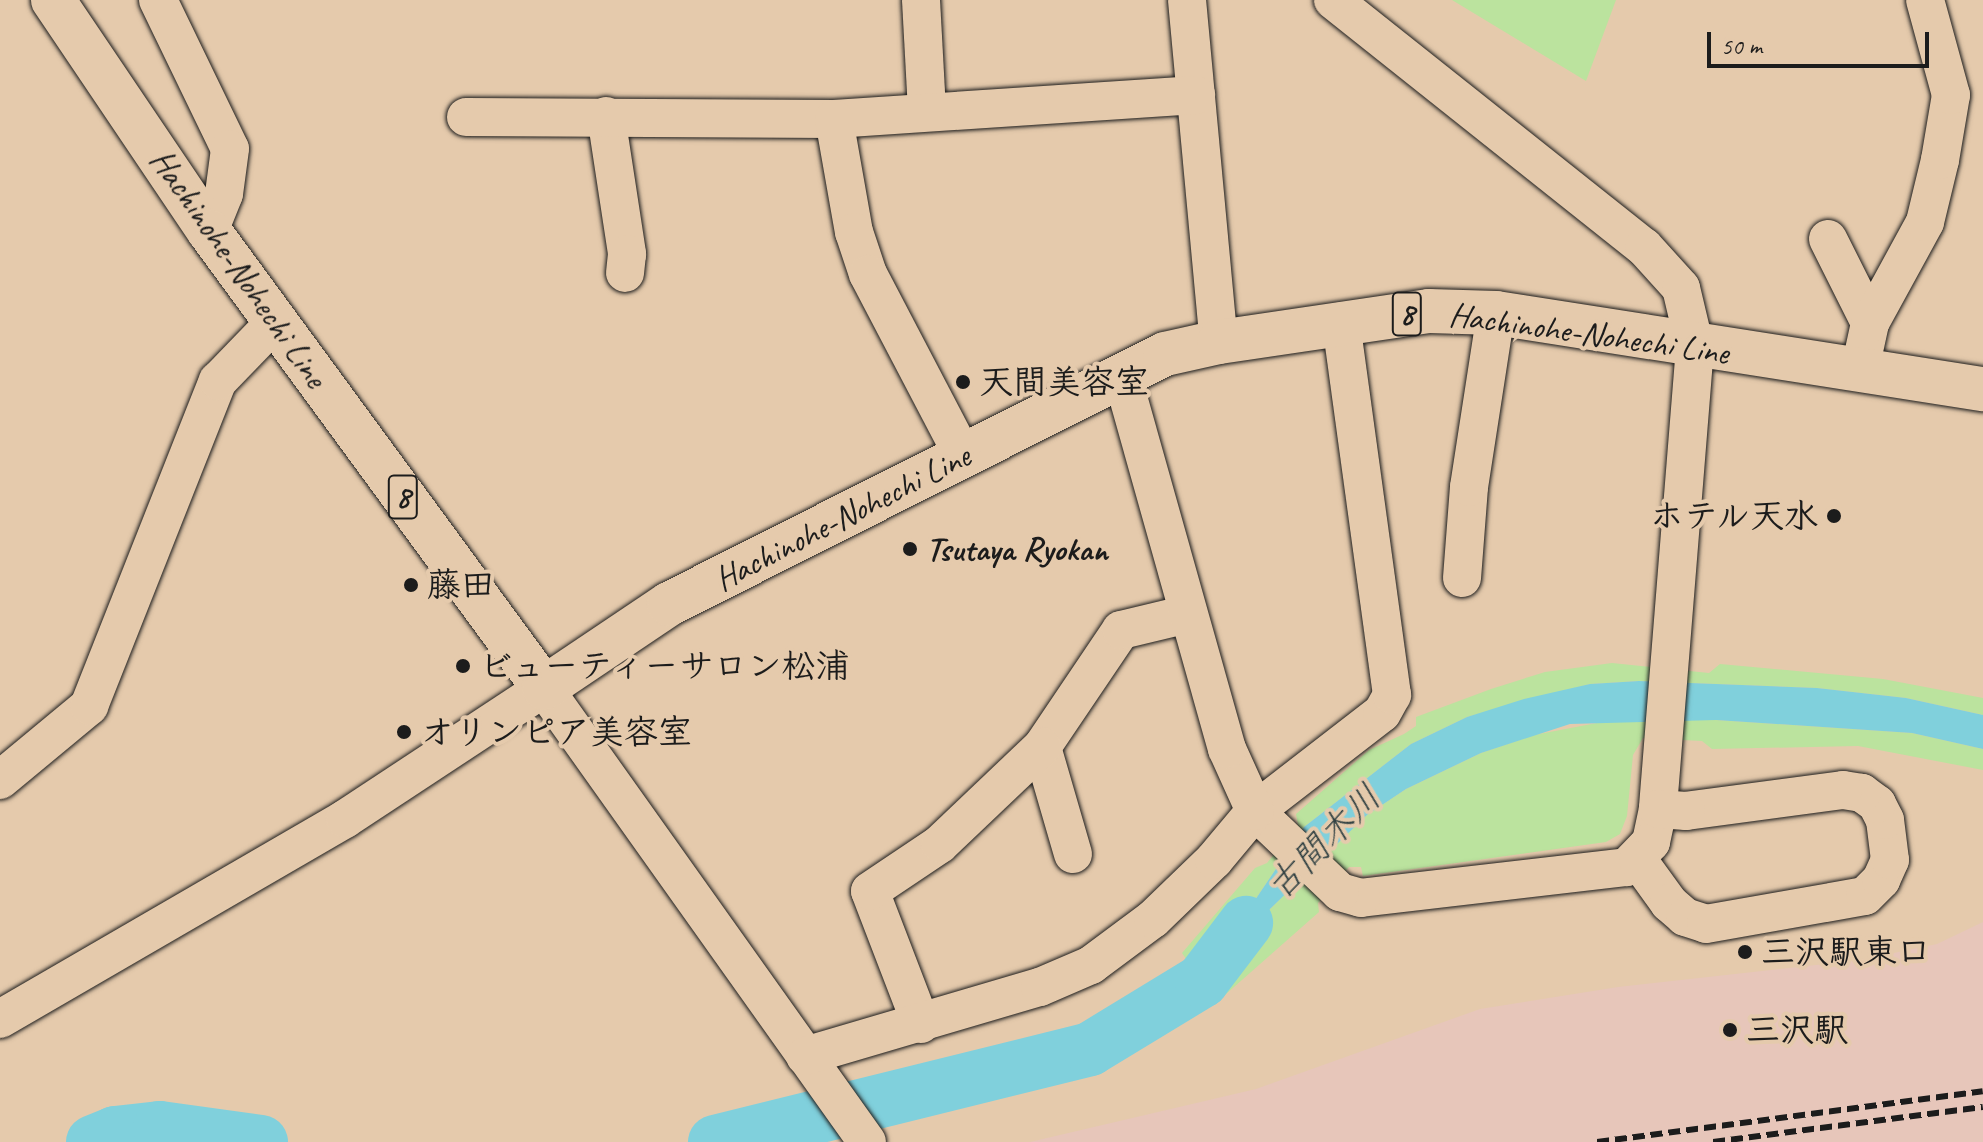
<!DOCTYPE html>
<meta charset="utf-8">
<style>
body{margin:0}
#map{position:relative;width:1983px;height:1142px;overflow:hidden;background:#e5caac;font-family:Caveat,"Klee One",sans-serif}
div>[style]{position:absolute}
.built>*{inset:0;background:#e7c6ba}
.green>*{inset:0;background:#bbe39e}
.water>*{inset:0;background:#80d0dc}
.river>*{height:54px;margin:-27px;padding:0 27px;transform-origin:27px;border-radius:27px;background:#80d0dc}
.roads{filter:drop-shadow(0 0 2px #1c1c1c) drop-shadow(0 0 2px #1c1c1c)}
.minor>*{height:38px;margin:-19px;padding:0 19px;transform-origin:19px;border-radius:19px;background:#e5caac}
.major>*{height:44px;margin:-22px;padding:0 22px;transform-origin:22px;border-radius:22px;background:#e5caac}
.rail>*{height:6px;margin-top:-3px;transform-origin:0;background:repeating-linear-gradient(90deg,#1c1c1c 0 12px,transparent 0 18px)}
.dots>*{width:22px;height:22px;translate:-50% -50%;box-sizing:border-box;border:4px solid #e5caac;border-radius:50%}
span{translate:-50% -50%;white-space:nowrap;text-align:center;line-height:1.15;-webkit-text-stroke:8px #e5caac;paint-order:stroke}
.shield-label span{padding:2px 6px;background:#e5caac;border:2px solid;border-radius:6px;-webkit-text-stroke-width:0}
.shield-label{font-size:32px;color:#1c1c1c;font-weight:700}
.street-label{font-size:34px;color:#1c1c1c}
.poi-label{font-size:34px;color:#1c1c1c;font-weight:700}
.left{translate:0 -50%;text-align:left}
.right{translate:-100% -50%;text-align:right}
.water-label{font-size:36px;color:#304042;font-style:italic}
.scale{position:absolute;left:1707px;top:32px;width:222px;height:36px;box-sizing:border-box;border:4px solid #1c1c1c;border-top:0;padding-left:10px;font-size:24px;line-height:28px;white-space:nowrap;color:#1c1c1c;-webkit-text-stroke:6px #e5caac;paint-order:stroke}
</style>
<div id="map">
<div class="built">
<div style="clip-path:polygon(1983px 922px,1983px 1142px,1030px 1142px,1256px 1089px,1480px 1009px,1618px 987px,1860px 960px,1937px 944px)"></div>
</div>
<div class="green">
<div style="clip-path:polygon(1452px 0,1616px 0,1586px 81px)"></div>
<div style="clip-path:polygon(1612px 663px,1709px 673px,1720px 664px,1883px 679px,1983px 698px,1983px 715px,1906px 698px,1817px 688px,1639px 681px,1590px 684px,1467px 717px,1411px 744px,1304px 827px,1255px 900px,1227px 922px,1197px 975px,1182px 953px,1255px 868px,1267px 863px,1298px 825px,1296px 814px,1369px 750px,1404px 734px,1416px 726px,1416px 717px,1491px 689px,1545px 672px)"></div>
<div style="clip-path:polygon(1618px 719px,1716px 720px,1912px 733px,1983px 749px,1983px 770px,1858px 746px,1712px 749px,1702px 741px,1643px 738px,1633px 755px,1627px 816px,1620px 834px,1606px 842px,1363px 876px,1361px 867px,1349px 867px,1318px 903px,1319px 912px,1217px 1002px,1204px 984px,1270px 909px,1367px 815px,1406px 789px,1481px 753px,1534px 735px)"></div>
</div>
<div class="water">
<div style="clip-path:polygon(1639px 681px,1817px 688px,1906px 698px,1983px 715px,1983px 749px,1912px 733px,1716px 720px,1570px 724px,1481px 753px,1406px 789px,1367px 815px,1270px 909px,1204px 984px,1197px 975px,1227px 922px,1255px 900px,1304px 827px,1411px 744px,1467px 717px,1524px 699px,1590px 684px)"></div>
</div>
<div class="river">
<div style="left:93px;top:1142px;width:24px;rotate:-22deg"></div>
<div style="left:115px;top:1133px;width:45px;rotate:-6.3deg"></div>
<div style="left:160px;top:1128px;width:102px;rotate:7.9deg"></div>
<div style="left:715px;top:1142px;width:386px;rotate:-13.9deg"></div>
<div style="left:1090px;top:1049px;width:131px;rotate:-31.3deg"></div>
<div style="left:1202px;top:981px;width:73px;rotate:-52.8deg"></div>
</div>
<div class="roads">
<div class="minor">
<div style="left:158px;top:0;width:165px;rotate:64.2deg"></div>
<div style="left:230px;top:149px;width:45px;rotate:97.6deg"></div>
<div style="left:224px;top:194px;width:40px;rotate:112deg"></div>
<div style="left:921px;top:0;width:111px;rotate:86.9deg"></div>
<div style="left:1187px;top:0;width:343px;rotate:84.7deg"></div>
<div style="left:1333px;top:0;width:397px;rotate:38.5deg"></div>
<div style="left:1644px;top:247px;width:55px;rotate:47.9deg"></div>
<div style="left:1681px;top:288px;width:61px;rotate:76.7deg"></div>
<div style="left:1695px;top:347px;width:463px;rotate:94.6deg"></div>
<div style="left:1658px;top:809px;width:34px;rotate:102deg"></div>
<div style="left:1651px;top:842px;width:35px;rotate:134deg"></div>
<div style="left:1627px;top:867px;width:268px;rotate:173.4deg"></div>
<div style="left:1361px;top:898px;width:22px;rotate:-164deg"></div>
<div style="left:1340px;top:892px;width:117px;rotate:-136.4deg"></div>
<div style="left:1255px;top:811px;width:160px;rotate:-37.7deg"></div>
<div style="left:1382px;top:713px;width:21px;rotate:-61deg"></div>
<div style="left:1392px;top:695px;width:377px;rotate:-97.8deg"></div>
<div style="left:606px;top:116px;width:140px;rotate:81.3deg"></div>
<div style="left:627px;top:254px;width:19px;rotate:96deg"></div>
<div style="left:466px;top:117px;width:368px;rotate:0.3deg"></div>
<div style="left:834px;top:119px;width:363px;rotate:-3.8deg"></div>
<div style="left:834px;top:119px;width:115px;rotate:80deg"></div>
<div style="left:854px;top:232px;width:44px;rotate:71.6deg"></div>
<div style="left:868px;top:274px;width:205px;rotate:62.4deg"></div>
<div style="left:1828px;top:239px;width:94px;rotate:63.4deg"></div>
<div style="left:1860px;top:369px;width:47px;rotate:-77.7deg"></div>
<div style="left:1870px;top:323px;width:115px;rotate:-61.4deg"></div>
<div style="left:1925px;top:222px;width:64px;rotate:-76.4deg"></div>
<div style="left:1940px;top:160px;width:66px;rotate:-80.4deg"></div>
<div style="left:1951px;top:95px;width:98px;rotate:-105.3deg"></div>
<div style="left:1462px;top:578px;width:91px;rotate:-85.6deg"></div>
<div style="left:1469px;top:487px;width:176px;rotate:-81.2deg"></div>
<div style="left:0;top:780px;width:116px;rotate:-39.7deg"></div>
<div style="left:89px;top:706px;width:350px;rotate:-68.4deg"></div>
<div style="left:218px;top:381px;width:82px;rotate:-46deg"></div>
<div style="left:1073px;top:854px;width:111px;rotate:-106.2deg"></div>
<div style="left:1042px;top:747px;width:141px;rotate:-56deg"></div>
<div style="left:1121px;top:630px;width:69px;rotate:-13.4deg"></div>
<div style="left:1638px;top:860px;width:53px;rotate:54.2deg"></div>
<div style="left:1669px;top:903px;width:21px;rotate:41deg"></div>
<div style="left:1685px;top:917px;width:22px;rotate:18deg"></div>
<div style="left:1706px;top:924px;width:161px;rotate:-10deg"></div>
<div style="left:1865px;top:896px;width:23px;rotate:-45deg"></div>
<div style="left:1881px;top:880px;width:22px;rotate:-66deg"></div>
<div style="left:1890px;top:860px;width:40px;rotate:-97.1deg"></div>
<div style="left:1885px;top:820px;width:18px;rotate:-117deg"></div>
<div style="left:1877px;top:804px;width:19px;rotate:-144deg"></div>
<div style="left:1862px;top:793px;width:19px;rotate:-171deg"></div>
<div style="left:1843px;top:790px;width:158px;rotate:172.4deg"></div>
<div style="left:1686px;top:811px;width:28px;rotate:-176deg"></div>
<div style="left:0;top:1019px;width:399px;rotate:-30.1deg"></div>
<div style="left:345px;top:819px;width:238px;rotate:-33.4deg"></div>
<div style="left:544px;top:688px;width:557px;rotate:54.57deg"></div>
<div style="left:921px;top:1024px;width:142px;rotate:-111deg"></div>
<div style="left:870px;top:891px;width:84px;rotate:-33.9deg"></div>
<div style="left:940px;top:844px;width:141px;rotate:-43.6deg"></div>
<div style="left:805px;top:1056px;width:245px;rotate:-16.4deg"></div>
<div style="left:1040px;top:987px;width:56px;rotate:-23.3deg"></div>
<div style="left:1091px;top:965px;width:77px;rotate:-36.6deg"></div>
<div style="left:1153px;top:919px;width:85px;rotate:-44deg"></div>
<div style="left:1214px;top:860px;width:64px;rotate:-50.1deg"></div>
<div style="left:1255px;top:811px;width:68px;rotate:-114.3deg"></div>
<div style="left:1227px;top:749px;width:387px;rotate:-105.7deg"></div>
</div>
<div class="major">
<div style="left:53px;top:0;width:279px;rotate:56deg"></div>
<div style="left:209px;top:231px;width:567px;rotate:53.76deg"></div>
<div style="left:544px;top:688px;width:151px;rotate:-33.9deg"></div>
<div style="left:669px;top:604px;width:555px;rotate:-26.75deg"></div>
<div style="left:1165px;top:354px;width:55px;rotate:-12.5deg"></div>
<div style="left:1219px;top:342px;width:212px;rotate:-8.4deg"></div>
<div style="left:1429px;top:311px;width:67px;rotate:1.7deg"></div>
<div style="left:1496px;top:313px;width:493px;rotate:8.9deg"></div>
</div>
</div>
<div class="rail">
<div style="left:1597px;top:1142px;width:389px;rotate:-7.5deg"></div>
<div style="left:1713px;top:1142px;width:272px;rotate:-7.4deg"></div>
</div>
<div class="dots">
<div style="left:963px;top:382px;background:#1c1c1c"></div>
<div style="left:1834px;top:516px;background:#1c1c1c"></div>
<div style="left:910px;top:549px;background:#1c1c1c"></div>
<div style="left:411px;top:585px;background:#1c1c1c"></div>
<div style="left:463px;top:666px;background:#1c1c1c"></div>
<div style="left:404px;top:732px;background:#1c1c1c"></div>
<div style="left:1745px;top:952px;background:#1c1c1c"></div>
<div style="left:1730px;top:1030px;background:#1c1c1c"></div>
</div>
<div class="shield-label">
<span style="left:1407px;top:314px">8</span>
<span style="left:403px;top:497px">8</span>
</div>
<div class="street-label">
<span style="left:239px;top:268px;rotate:55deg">Hachinohe-Nohechi Line</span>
<span style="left:1589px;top:333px;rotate:8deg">Hachinohe-Nohechi Line</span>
<span style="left:842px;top:517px;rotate:-27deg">Hachinohe-Nohechi Line</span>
</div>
<div class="poi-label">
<span class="left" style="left:979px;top:382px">天間美容室</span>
<span class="right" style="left:1818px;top:516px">ホテル天水</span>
<span class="left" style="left:926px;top:549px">Tsutaya Ryokan</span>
<span class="left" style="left:427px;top:585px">藤田</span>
<span class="left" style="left:479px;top:666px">ビューティーサロン松浦</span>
<span class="left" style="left:420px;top:732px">オリンピア美容室</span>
<span class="left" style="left:1761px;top:952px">三沢駅東口</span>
<span class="left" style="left:1746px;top:1030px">三沢駅</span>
</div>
<div class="water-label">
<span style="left:1324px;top:842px;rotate:-45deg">古間木川</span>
</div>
<div class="scale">50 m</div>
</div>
